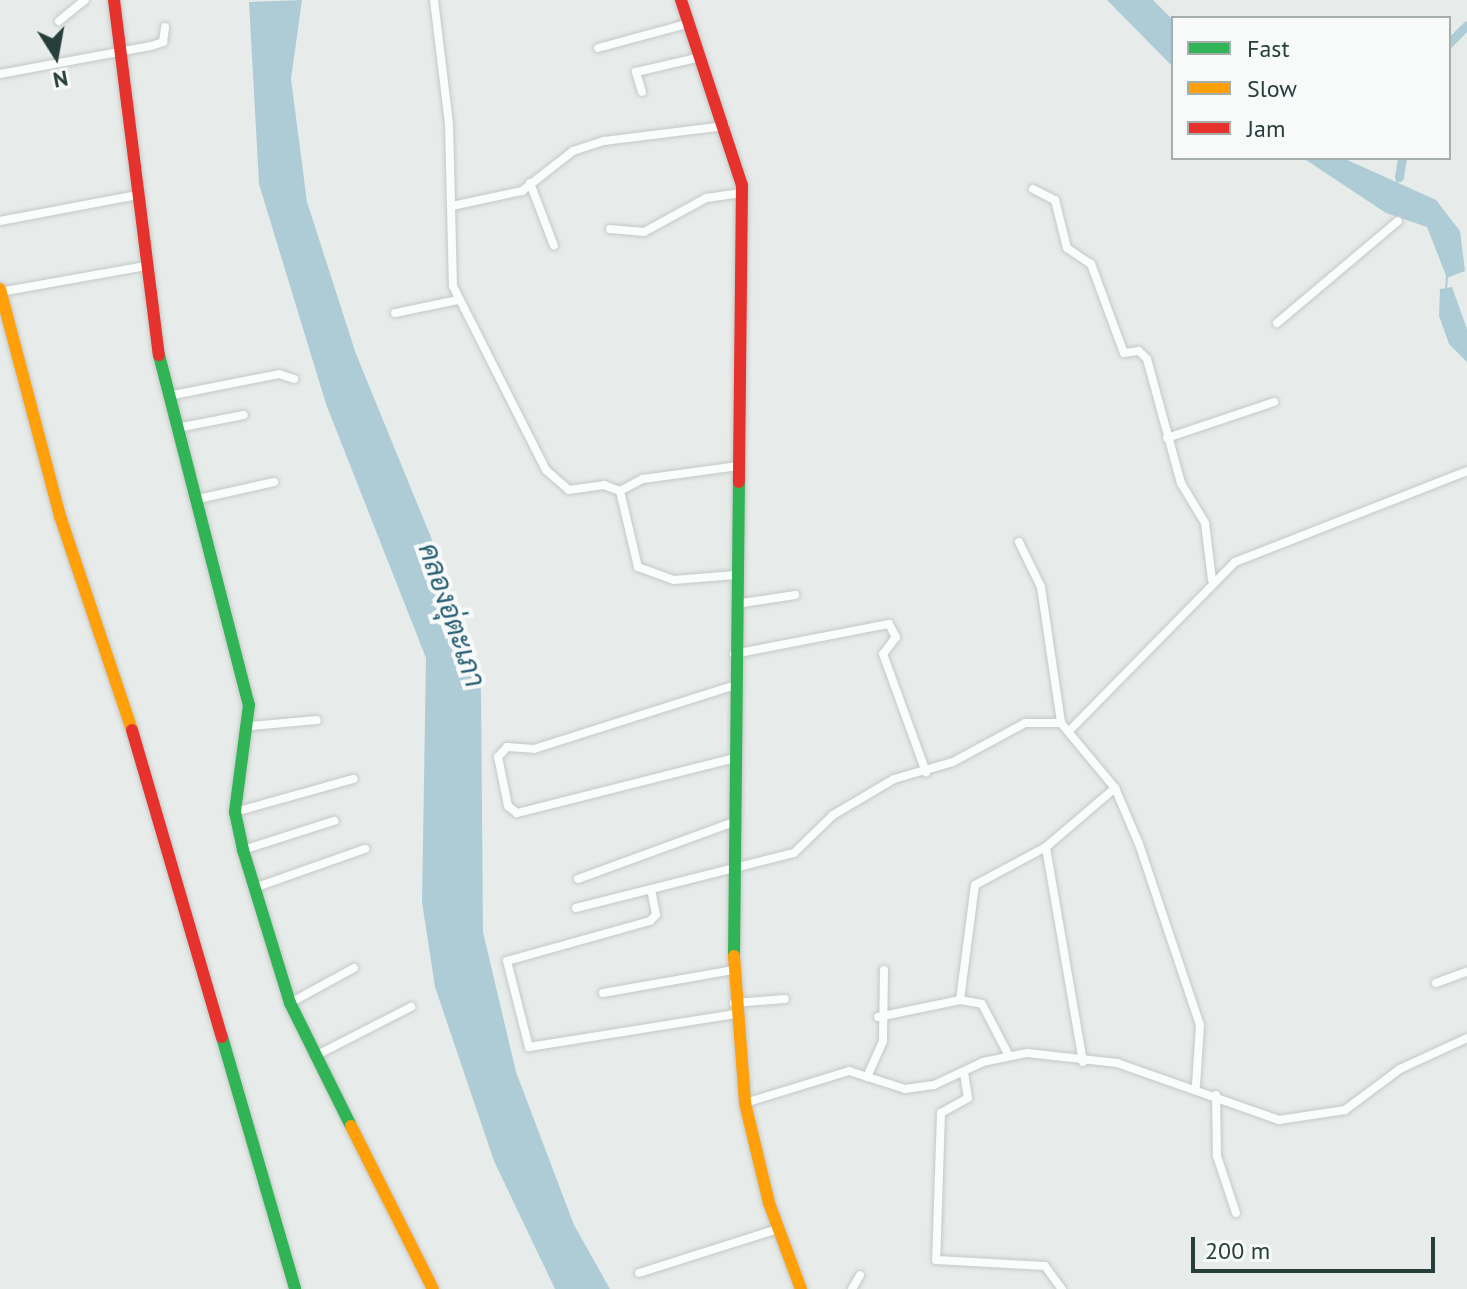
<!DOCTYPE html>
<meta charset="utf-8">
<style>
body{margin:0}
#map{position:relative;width:1467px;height:1289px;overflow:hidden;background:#e7ecea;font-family:"PT Sans",Sarabun,sans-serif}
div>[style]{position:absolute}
.water>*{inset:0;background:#aeccd5}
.stream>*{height:2px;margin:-1px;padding:0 1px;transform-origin:1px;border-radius:1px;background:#aeccd5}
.canal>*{height:9px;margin:-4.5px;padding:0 4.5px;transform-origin:4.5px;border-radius:4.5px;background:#aeccd5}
.roads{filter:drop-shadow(0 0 2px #c4c9c7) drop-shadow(0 0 2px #c4c9c7)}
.street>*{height:8px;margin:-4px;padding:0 4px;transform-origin:4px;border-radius:4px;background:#fbfcfc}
.fast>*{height:12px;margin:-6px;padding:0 6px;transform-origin:6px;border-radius:6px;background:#30b455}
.slow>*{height:12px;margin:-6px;padding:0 6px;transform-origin:6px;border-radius:6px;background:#ff9f0a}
.jam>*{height:12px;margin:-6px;padding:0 6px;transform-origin:6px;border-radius:6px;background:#e5322d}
span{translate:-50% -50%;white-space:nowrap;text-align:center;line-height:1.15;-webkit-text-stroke:8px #f7faf9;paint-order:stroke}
.water-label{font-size:28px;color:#275f74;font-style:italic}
.legend{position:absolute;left:1171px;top:16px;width:280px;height:144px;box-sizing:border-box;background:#f7faf9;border:2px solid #a4afad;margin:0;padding:10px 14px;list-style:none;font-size:24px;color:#273e3a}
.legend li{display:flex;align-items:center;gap:16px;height:40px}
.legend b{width:40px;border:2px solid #a4afad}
.north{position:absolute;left:16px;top:16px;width:80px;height:80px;-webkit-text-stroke:6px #f7faf9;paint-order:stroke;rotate:169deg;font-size:22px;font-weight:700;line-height:32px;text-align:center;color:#273e3a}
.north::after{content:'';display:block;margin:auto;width:28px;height:36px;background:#273e3a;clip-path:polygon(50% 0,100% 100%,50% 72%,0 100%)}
.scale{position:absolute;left:1191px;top:1237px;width:244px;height:36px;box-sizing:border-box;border:4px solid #273e3a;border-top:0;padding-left:10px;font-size:24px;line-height:28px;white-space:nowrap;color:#273e3a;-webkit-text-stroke:6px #f7faf9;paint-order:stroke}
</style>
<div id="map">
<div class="water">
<div style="clip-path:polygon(302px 0,291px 79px,307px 202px,356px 354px,448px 579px,481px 690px,483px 932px,516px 1072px,574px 1225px,610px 1289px,555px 1289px,494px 1161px,435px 987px,422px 902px,426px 658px,326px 404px,259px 184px,249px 2px)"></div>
<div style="clip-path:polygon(1107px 0,1153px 0,1173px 20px,1173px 67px)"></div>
<div style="clip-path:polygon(1303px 158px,1343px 158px,1436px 200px,1460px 231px,1465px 271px,1447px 278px,1427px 227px,1386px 213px)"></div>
<div style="clip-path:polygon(1452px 287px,1467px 329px,1467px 362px,1449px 344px,1439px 316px,1440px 289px)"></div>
</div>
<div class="stream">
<div style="left:1395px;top:187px;width:11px;rotate:-68deg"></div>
<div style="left:1446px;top:290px;width:14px;rotate:-86deg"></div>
</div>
<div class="canal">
<div style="left:1449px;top:43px;width:25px;rotate:-45deg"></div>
<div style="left:1399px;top:177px;width:19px;rotate:-81deg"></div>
</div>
<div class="roads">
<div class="street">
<div style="left:434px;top:0;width:125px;rotate:83.1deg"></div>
<div style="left:449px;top:124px;width:162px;rotate:88.6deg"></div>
<div style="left:453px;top:286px;width:206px;rotate:63.2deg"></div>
<div style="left:546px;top:470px;width:30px;rotate:41deg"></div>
<div style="left:569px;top:490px;width:35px;rotate:-8deg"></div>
<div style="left:604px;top:485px;width:17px;rotate:21deg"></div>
<div style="left:620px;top:491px;width:78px;rotate:76.7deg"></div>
<div style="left:638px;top:567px;width:38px;rotate:20deg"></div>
<div style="left:674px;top:580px;width:61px;rotate:-4.7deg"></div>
<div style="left:59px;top:21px;width:33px;rotate:-39deg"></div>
<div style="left:598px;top:48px;width:95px;rotate:-15.2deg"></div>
<div style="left:0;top:74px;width:154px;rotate:-10.5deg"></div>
<div style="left:151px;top:46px;width:13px;rotate:-18deg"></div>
<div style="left:163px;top:42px;width:15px;rotate:-82deg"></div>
<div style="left:642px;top:92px;width:21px;rotate:-107deg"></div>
<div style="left:636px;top:72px;width:67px;rotate:-13deg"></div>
<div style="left:530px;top:183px;width:67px;rotate:69.1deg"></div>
<div style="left:1033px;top:189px;width:25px;rotate:27deg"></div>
<div style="left:1055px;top:200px;width:49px;rotate:76deg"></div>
<div style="left:1067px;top:248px;width:29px;rotate:34deg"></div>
<div style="left:1091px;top:264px;width:95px;rotate:69.7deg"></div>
<div style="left:1124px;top:353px;width:15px;rotate:-8deg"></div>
<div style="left:1139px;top:351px;width:11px;rotate:45deg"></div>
<div style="left:1147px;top:359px;width:129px;rotate:74.7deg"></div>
<div style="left:1181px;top:483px;width:47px;rotate:59deg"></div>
<div style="left:1205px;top:523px;width:57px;rotate:83deg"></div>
<div style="left:452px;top:206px;width:72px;rotate:-12.1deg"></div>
<div style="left:522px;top:191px;width:65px;rotate:-38.1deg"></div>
<div style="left:573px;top:151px;width:33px;rotate:-18deg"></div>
<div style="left:604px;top:141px;width:122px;rotate:-7.1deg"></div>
<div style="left:0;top:221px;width:140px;rotate:-10.7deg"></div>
<div style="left:610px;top:229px;width:34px;rotate:5deg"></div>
<div style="left:644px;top:232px;width:71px;rotate:-28.7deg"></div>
<div style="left:706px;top:198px;width:36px;rotate:-8deg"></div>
<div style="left:0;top:292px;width:148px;rotate:-10.1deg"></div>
<div style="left:395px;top:313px;width:64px;rotate:-11.7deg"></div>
<div style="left:1277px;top:323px;width:158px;rotate:-40.1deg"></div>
<div style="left:168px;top:396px;width:113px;rotate:-11.2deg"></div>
<div style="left:279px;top:374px;width:16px;rotate:18deg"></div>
<div style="left:177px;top:428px;width:68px;rotate:-11deg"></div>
<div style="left:1167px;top:438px;width:113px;rotate:-18.6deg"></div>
<div style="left:620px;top:491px;width:26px;rotate:-28deg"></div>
<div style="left:643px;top:479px;width:96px;rotate:-7.8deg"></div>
<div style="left:198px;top:499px;width:78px;rotate:-12.6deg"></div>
<div style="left:1019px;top:542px;width:50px;rotate:63.9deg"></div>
<div style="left:1041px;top:587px;width:137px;rotate:81.6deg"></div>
<div style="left:736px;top:604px;width:60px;rotate:-8.7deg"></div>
<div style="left:734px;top:654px;width:158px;rotate:-11deg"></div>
<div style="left:889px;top:624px;width:15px;rotate:62deg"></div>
<div style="left:896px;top:637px;width:21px;rotate:127deg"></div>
<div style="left:883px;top:654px;width:126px;rotate:70deg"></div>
<div style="left:251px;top:726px;width:66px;rotate:-5.2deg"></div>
<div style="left:1072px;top:728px;width:233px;rotate:-45.5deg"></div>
<div style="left:1235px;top:562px;width:249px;rotate:-21.4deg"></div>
<div style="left:731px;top:759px;width:221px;rotate:165.8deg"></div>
<div style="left:517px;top:813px;width:11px;rotate:-142deg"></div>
<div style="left:508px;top:806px;width:50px;rotate:-101.5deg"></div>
<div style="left:498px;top:757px;width:13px;rotate:-48deg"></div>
<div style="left:507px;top:747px;width:27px;rotate:4deg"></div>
<div style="left:534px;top:749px;width:209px;rotate:-17.6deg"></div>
<div style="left:235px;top:812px;width:123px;rotate:-15.6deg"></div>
<div style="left:243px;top:850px;width:96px;rotate:-17.7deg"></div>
<div style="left:578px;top:879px;width:163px;rotate:-20.1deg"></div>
<div style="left:254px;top:888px;width:118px;rotate:-19.4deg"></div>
<div style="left:651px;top:889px;width:26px;rotate:79deg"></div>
<div style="left:656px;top:915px;width:8px;rotate:135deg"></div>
<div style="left:650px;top:921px;width:148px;rotate:164.4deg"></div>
<div style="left:507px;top:961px;width:89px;rotate:75.7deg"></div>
<div style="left:529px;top:1047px;width:209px;rotate:-9.1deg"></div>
<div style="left:576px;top:908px;width:225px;rotate:-14.2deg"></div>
<div style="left:794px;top:853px;width:54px;rotate:-44.3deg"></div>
<div style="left:833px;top:815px;width:71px;rotate:-30.5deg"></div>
<div style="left:894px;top:779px;width:61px;rotate:-16.1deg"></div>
<div style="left:953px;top:762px;width:82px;rotate:-28.4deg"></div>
<div style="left:1025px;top:723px;width:36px"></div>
<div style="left:1061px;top:723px;width:85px;rotate:50.3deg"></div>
<div style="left:1115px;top:788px;width:61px;rotate:66.8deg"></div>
<div style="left:1139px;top:844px;width:191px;rotate:71.4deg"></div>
<div style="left:1200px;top:1025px;width:61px;rotate:93.8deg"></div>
<div style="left:1436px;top:983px;width:33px;rotate:-20deg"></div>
<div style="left:603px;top:993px;width:133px;rotate:-10deg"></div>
<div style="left:960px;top:1000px;width:116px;rotate:-82.6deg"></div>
<div style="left:975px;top:885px;width:81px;rotate:-28.2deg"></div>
<div style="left:290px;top:1003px;width:73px;rotate:-28.7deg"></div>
<div style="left:734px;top:1003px;width:51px;rotate:-4.5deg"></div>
<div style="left:878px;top:1017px;width:84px;rotate:-11.7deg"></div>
<div style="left:960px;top:1000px;width:22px;rotate:10deg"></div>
<div style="left:982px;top:1004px;width:56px;rotate:62.5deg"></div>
<div style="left:317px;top:1055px;width:106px;rotate:-27.1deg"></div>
<div style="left:1083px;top:1062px;width:218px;rotate:-99.8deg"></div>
<div style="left:1046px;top:847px;width:91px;rotate:-40.5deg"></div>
<div style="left:964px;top:1073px;width:25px;rotate:81deg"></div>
<div style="left:968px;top:1098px;width:31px;rotate:151deg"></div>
<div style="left:941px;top:1113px;width:147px;rotate:91.9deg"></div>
<div style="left:936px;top:1260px;width:109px;rotate:3.2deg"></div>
<div style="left:1045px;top:1266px;width:29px;rotate:54deg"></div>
<div style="left:867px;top:1077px;width:39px;rotate:-66deg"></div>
<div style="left:883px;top:1041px;width:71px;rotate:-89.2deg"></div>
<div style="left:1216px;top:1095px;width:61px;rotate:89.1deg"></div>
<div style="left:1217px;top:1156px;width:60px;rotate:71.6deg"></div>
<div style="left:745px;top:1103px;width:109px;rotate:-17.1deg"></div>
<div style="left:849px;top:1071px;width:59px;rotate:17.8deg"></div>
<div style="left:905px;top:1089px;width:29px;rotate:-8deg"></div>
<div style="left:934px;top:1085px;width:54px;rotate:-25.1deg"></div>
<div style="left:983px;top:1062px;width:45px;rotate:-11.6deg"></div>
<div style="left:1027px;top:1053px;width:91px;rotate:6.3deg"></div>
<div style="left:1117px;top:1063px;width:172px;rotate:19.4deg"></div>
<div style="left:1279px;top:1120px;width:67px;rotate:-8.6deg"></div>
<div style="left:1345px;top:1110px;width:69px;rotate:-36.7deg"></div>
<div style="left:1400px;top:1069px;width:74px;rotate:-24.8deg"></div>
<div style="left:639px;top:1273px;width:146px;rotate:-17.6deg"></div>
<div style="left:852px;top:1289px;width:16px;rotate:-60deg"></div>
</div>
<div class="fast">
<div style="left:159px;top:355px;width:361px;rotate:75.6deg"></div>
<div style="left:249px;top:705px;width:108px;rotate:97.5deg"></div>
<div style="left:235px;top:812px;width:39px;rotate:78deg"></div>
<div style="left:243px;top:850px;width:160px;rotate:72.9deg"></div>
<div style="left:290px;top:1003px;width:137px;rotate:63.6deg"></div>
<div style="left:734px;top:956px;width:474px;rotate:-89.4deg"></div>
<div style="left:222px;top:1037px;width:262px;rotate:73.8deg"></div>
</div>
<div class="slow">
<div style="left:0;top:289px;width:235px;rotate:75.2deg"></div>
<div style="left:60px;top:516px;width:226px;rotate:71.4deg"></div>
<div style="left:734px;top:956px;width:147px;rotate:85.7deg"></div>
<div style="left:745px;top:1103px;width:103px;rotate:76.5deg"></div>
<div style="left:769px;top:1203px;width:92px;rotate:69.6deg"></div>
<div style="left:351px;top:1126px;width:182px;rotate:63.3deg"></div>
</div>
<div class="jam">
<div style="left:114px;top:0;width:358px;rotate:82.8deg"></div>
<div style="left:681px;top:0;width:195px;rotate:71.8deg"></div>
<div style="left:742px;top:185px;width:297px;rotate:90.6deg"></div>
<div style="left:132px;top:730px;width:320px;rotate:73.7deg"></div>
</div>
</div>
<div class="water-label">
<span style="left:452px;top:615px;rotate:71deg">คลองอุ่ตะเภา</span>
</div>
<ul class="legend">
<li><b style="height:10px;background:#30b455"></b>Fast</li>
<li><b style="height:10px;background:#ff9f0a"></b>Slow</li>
<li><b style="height:10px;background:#e5322d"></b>Jam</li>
</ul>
<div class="north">N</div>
<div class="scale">200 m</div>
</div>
